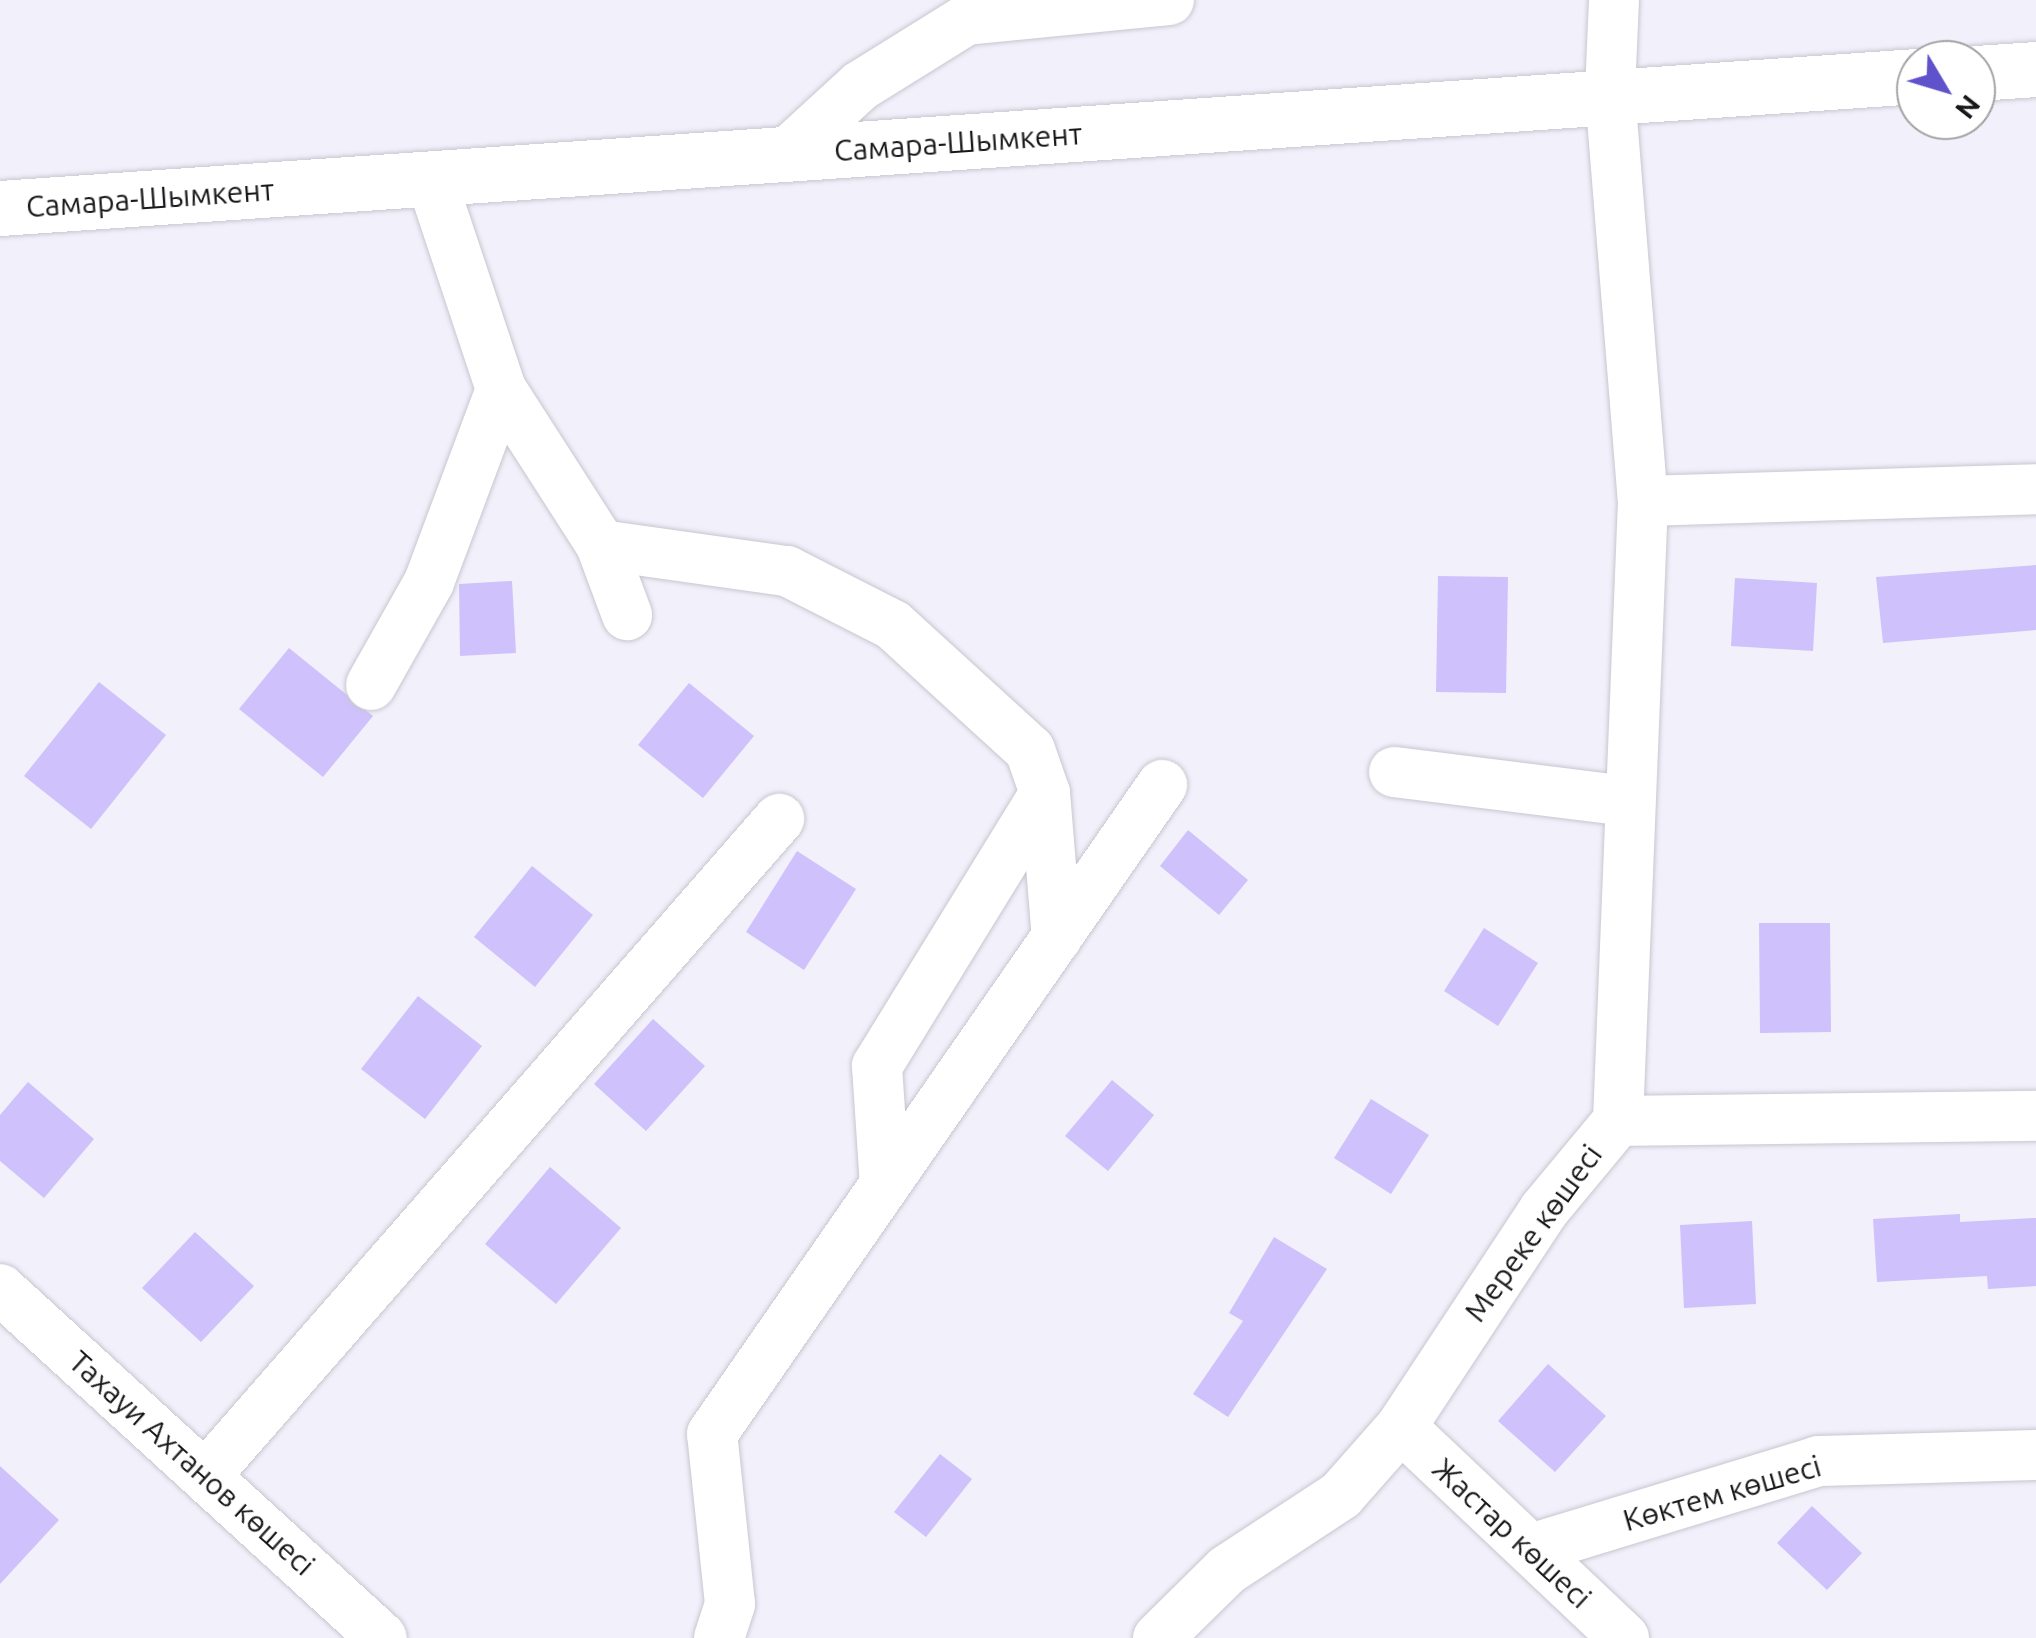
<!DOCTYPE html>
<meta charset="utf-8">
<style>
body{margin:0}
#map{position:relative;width:2036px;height:1638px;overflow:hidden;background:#f2f0fa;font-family:Ubuntu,sans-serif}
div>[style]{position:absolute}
.building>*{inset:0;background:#cfc1fb}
.roads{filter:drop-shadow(0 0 2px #c8c6d0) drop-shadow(0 0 2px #c8c6d0)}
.minor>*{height:50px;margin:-25px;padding:0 25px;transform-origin:25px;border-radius:25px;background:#fff}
.highway>*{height:55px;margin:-27.5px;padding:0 27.5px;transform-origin:27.5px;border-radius:27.5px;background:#fff}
span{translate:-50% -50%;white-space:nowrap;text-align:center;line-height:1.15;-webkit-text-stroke:9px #fff;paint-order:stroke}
.street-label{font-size:30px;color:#18181b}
.north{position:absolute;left:1896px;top:40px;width:100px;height:100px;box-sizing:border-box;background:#fff;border:2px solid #a3a3a4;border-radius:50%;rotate:128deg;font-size:28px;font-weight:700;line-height:40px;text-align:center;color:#18181b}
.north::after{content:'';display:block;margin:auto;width:35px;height:45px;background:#5f52cb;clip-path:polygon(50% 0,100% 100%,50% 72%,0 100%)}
</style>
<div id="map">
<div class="building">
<div style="clip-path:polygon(2036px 565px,2036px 630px,1883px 643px,1876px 577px)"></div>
<div style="clip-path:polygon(1438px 576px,1508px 577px,1506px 693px,1436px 692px)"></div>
<div style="clip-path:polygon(1735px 578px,1817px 583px,1813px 651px,1731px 646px)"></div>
<div style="clip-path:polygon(512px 581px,516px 653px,460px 656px,459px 584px)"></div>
<div style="clip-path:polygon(289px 648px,373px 716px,323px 777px,239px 709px)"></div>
<div style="clip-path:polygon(99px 682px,166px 735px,91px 829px,24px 776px)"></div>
<div style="clip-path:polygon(689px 683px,754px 736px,703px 798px,638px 745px)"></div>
<div style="clip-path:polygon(1188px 830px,1248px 880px,1219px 915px,1160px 866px)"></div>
<div style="clip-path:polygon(797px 851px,856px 889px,804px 970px,746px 932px)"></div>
<div style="clip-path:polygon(532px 866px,593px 915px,535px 987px,474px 937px)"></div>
<div style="clip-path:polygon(1759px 923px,1830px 923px,1831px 1032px,1760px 1033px)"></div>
<div style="clip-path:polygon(1484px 928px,1538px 963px,1498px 1026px,1444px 991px)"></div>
<div style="clip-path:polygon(418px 996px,482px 1046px,425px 1119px,361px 1069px)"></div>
<div style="clip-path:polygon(653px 1019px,705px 1066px,646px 1131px,594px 1084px)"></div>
<div style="clip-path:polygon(1112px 1080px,1154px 1115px,1108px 1171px,1065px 1136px)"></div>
<div style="clip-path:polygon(28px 1082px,94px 1139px,44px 1198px,0 1161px,0 1115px)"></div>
<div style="clip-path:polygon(1371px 1099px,1429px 1135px,1391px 1194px,1334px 1158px)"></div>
<div style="clip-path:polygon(550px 1167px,621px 1228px,556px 1304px,485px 1244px)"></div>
<div style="clip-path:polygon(1960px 1214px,1960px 1222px,2036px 1218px,2036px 1286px,1988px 1289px,1987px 1276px,1877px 1282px,1873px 1219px)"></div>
<div style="clip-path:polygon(1752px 1221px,1756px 1304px,1684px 1308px,1680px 1225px)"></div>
<div style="clip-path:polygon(195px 1232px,254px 1286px,201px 1342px,142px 1288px)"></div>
<div style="clip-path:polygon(1274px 1237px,1327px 1269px,1228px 1417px,1193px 1394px,1243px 1321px,1229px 1313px)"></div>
<div style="clip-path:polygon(1548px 1364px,1606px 1416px,1555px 1472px,1498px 1421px)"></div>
<div style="clip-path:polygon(940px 1454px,972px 1479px,926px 1537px,894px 1512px)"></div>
<div style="clip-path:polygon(0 1466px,59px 1520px,0 1584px)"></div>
<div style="clip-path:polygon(1812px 1506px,1862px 1553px,1827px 1590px,1777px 1543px)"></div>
</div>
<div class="roads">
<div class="minor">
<div style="left:1614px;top:0;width:93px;rotate:92.5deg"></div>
<div style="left:1610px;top:93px;width:409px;rotate:85.4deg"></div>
<div style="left:1643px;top:501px;width:621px;rotate:92.31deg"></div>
<div style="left:786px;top:154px;width:100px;rotate:-42.6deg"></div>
<div style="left:860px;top:86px;width:125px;rotate:-31.9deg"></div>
<div style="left:966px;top:20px;width:204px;rotate:-5.6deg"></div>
<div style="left:501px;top:389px;width:185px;rotate:57.3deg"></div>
<div style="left:601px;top:545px;width:75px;rotate:69.6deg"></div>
<div style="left:1643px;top:501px;width:393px;rotate:-1.7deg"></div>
<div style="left:601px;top:545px;width:188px;rotate:8deg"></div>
<div style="left:787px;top:571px;width:119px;rotate:27deg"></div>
<div style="left:893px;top:625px;width:185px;rotate:42.4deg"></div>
<div style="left:1030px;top:750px;width:46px;rotate:70.8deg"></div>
<div style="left:1045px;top:793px;width:321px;rotate:121.6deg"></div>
<div style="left:877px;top:1066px;width:119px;rotate:86.2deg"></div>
<div style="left:371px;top:685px;width:118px;rotate:-60.6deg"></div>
<div style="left:429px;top:582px;width:206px;rotate:-69.5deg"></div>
<div style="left:501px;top:389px;width:221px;rotate:-108.4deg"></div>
<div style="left:1394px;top:772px;width:234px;rotate:7.1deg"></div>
<div style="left:1045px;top:793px;width:145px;rotate:85.3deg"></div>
<div style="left:0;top:1289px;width:517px;rotate:42.42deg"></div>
<div style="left:1401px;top:1427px;width:307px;rotate:43.4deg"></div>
<div style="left:207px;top:1474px;width:870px;rotate:-48.87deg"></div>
<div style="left:1531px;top:1549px;width:300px;rotate:-17deg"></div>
<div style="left:1818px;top:1461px;width:218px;rotate:-1.6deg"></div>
<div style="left:719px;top:1638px;width:36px;rotate:-72deg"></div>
<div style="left:730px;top:1604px;width:171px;rotate:-96deg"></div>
<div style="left:712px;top:1434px;width:790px;rotate:-55.26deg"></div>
<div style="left:1158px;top:1638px;width:97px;rotate:-44.6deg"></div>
<div style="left:1227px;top:1570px;width:136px;rotate:-33.3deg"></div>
<div style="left:1341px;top:1495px;width:91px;rotate:-48.6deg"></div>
<div style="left:1401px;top:1427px;width:260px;rotate:-56.6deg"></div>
<div style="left:1544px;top:1210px;width:116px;rotate:-50.3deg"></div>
<div style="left:1618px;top:1121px;width:418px;rotate:-0.7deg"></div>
</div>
<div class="highway">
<div style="left:1976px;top:73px;width:60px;rotate:-3.8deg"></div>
<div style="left:0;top:208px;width:1921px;rotate:-3.94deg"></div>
</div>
</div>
<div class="street-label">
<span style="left:958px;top:142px;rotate:-4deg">Самара-Шымкент</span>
<span style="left:150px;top:198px;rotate:-4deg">Самара-Шымкент</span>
<span style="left:1533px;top:1233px;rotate:-54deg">Мереке көшесі</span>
<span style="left:192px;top:1463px;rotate:42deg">Тахауи Ахтанов көшесі</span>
<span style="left:1722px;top:1493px;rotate:-16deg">Көктем көшесі</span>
<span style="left:1512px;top:1533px;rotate:43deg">Жастар көшесі</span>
</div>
<div class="north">N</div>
</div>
